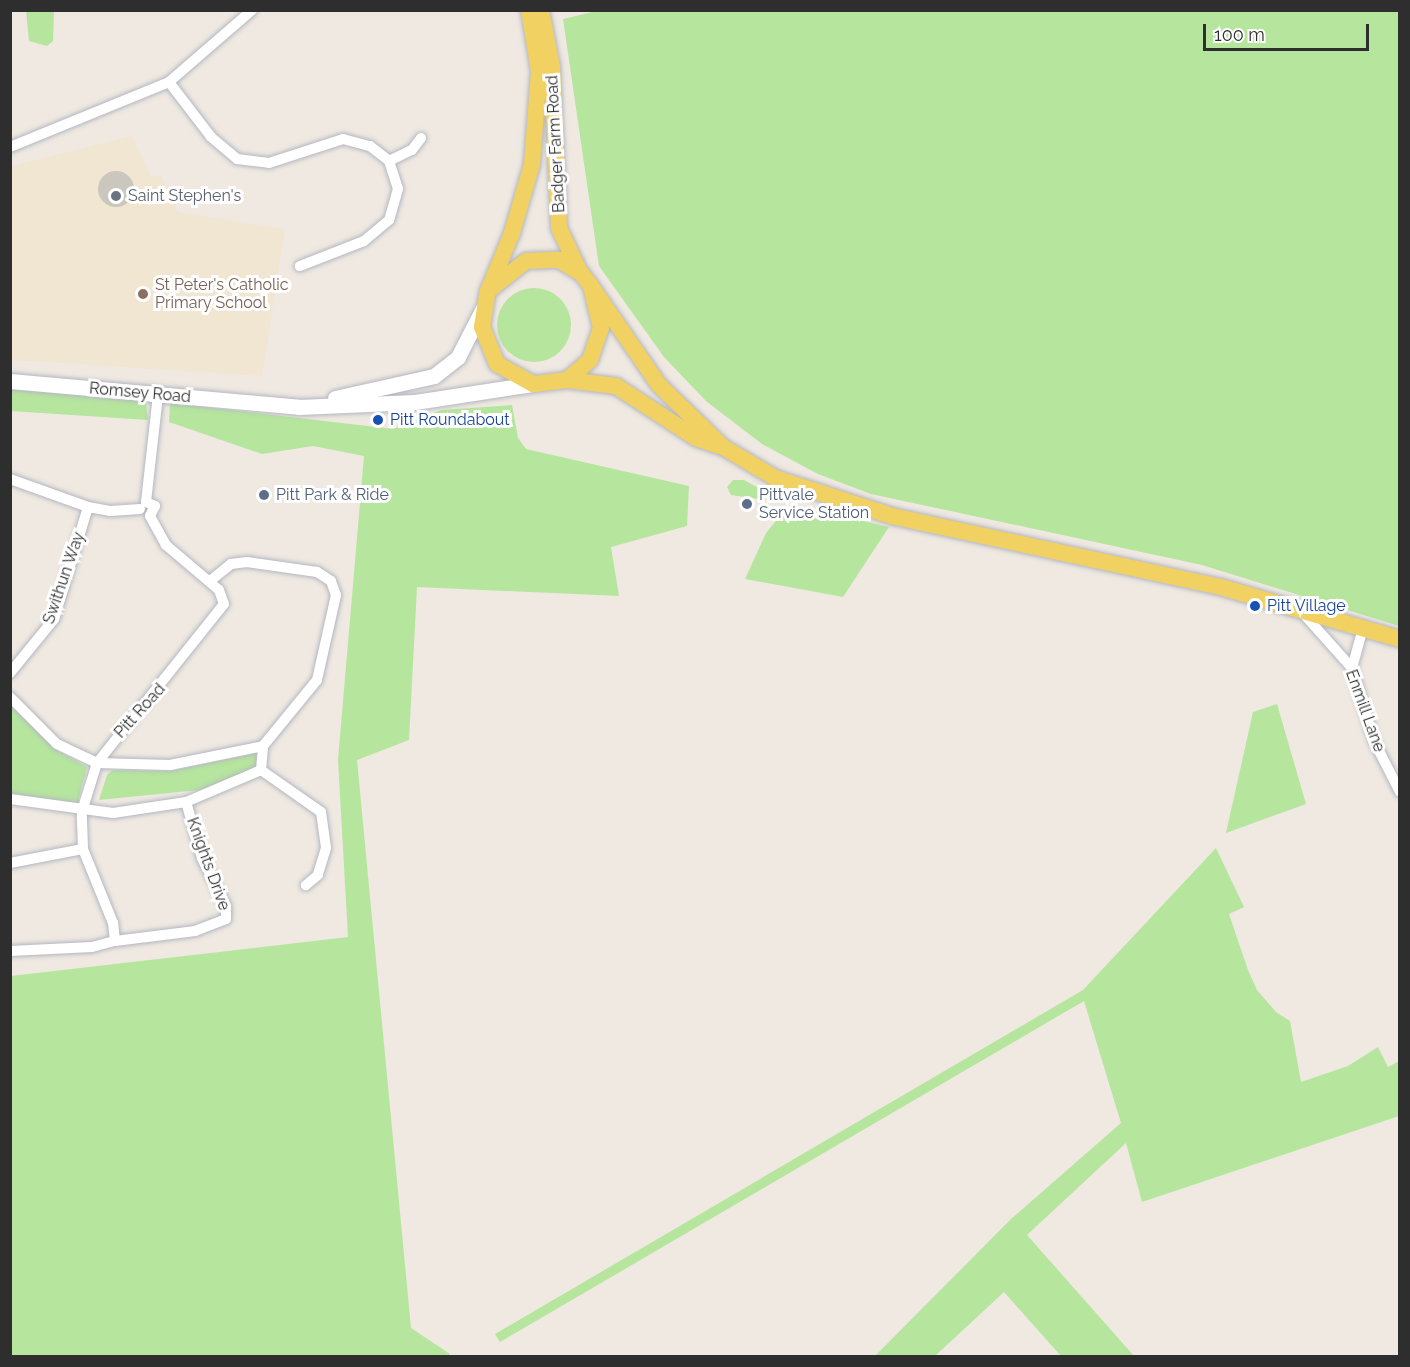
<!DOCTYPE html>
<style>
body{margin:0}
#map{position:relative;width:1410px;height:1367px;overflow:hidden;background:#efe9e1;font-family:Raleway,sans-serif}
div>[style]{position:absolute}
.education>*{inset:0;background:#f0e6d1}
.green>*{inset:0;background:#b6e59e}
.round{border-radius:50%}
.building>*{inset:0;background:#cbc7bf}
.roads{filter:drop-shadow(0 0 2px #b4b7c1) drop-shadow(0 0 2px #b4b7c1)}
.minor>*{height:10px;margin:-5px;padding:0 5px;transform-origin:5px;border-radius:5px;background:#fff}
.secondary>*{height:15px;margin:-7.5px;padding:0 7.5px;transform-origin:7.5px;border-radius:7.5px;background:#fff}
.primary>*{height:16px;margin:-8px;padding:0 8px;transform-origin:8px;border-radius:8px;background:#f2d163}
.dots>*{width:16px;height:16px;translate:-50% -50%;box-sizing:border-box;border:3px solid #fff;border-radius:50%}
span{translate:-50% -50%;white-space:nowrap;text-align:center;line-height:1.15;-webkit-text-stroke:6px #fff;paint-order:stroke}
.street-label{font-size:16px;color:#2e2e2e}
.worship-label{font-size:16px;color:#5b616d}
.left{translate:0 -50%;text-align:left}
.education-label{font-size:16px;color:#785e54}
.transit-label{font-size:16px;color:#164399}
.service-label{font-size:16px;color:#4e5e75}
.frame{position:absolute;inset:0;border:12px solid #2e2e2e;pointer-events:none}
.scale{position:absolute;left:1203px;top:24px;width:166px;height:27px;box-sizing:border-box;border:3px solid #2e2e2e;border-top:0;padding-left:8px;font-size:18px;line-height:21px;white-space:nowrap;color:#2e2e2e;-webkit-text-stroke:4px #fff;paint-order:stroke}
</style>
<div id="map">
<div class="education">
<div style="clip-path:polygon(132px 136px,151px 177px,161px 175px,177px 212px,285px 229px,262px 376px,11px 360px,11px 166px)"></div>
</div>
<div class="green">
<div style="clip-path:polygon(601px 10px,1399px 11px,1399px 626px,1202px 565px,871px 494px,818px 474px,762px 444px,706px 401px,664px 357px,599px 266px,563px 19px)"></div>
<div style="clip-path:polygon(26px 11px,54px 11px,53px 41px,47px 46px,29px 41px)"></div>
<div class="round" style="left:497px;top:288px;width:74px;height:74px"></div>
<div style="clip-path:polygon(10px 388px,146px 400px,148px 420px,11px 411px)"></div>
<div style="clip-path:polygon(170px 403px,393px 429px,441px 410px,512px 405px,518px 438px,526px 449px,689px 486px,687px 526px,611px 547px,619px 596px,417px 587px,409px 740px,357px 760px,411px 1328px,450px 1354px,448px 1356px,11px 1356px,11px 976px,348px 937px,338px 760px,364px 456px,313px 446px,262px 454px,169px 422px)"></div>
<div style="clip-path:polygon(733px 480px,744px 480px,764px 491px,765px 500px,731px 495px,727px 487px)"></div>
<div style="clip-path:polygon(798px 506px,889px 527px,843px 597px,745px 579px,766px 533px,780px 516px)"></div>
<div style="clip-path:polygon(10px 704px,58px 751px,87px 767px,77px 805px,11px 794px)"></div>
<div style="clip-path:polygon(1277px 704px,1306px 804px,1226px 833px,1253px 712px)"></div>
<div style="clip-path:polygon(256px 753px,258px 767px,209px 789px,99px 800px,107px 775px,113px 770px,171px 771px)"></div>
<div style="clip-path:polygon(1216px 848px,1244px 907px,1229px 914px,1248px 970px,1257px 990px,1276px 1012px,1290px 1021px,1301px 1082px,1348px 1066px,1378px 1047px,1388px 1067px,1399px 1061px,1399px 1116px,1142px 1202px,1126px 1143px,1027px 1235px,1134px 1356px,1061px 1356px,1004px 1292px,935px 1356px,875px 1356px,1011px 1219px,1121px 1123px,1084px 1001px,500px 1342px,495px 1334px,1083px 990px)"></div>
</div>
<div class="building">
<div class="round" style="left:98px;top:171px;width:36px;height:36px"></div>
</div>
<div class="roads">
<div class="minor">
<div style="left:169px;top:82px;width:69px;rotate:52.6deg"></div>
<div style="left:211px;top:137px;width:34px;rotate:40deg"></div>
<div style="left:237px;top:159px;width:32px;rotate:7deg"></div>
<div style="left:269px;top:163px;width:78px;rotate:-18deg"></div>
<div style="left:343px;top:139px;width:28px;rotate:15deg"></div>
<div style="left:370px;top:146px;width:24px;rotate:38deg"></div>
<div style="left:389px;top:161px;width:29px;rotate:72deg"></div>
<div style="left:398px;top:189px;width:32px;rotate:106deg"></div>
<div style="left:389px;top:220px;width:33px;rotate:140deg"></div>
<div style="left:364px;top:241px;width:69px;rotate:158.7deg"></div>
<div style="left:10px;top:147px;width:172px;rotate:-22.2deg"></div>
<div style="left:169px;top:82px;width:110px;rotate:-40.9deg"></div>
<div style="left:389px;top:161px;width:25px;rotate:-26deg"></div>
<div style="left:412px;top:150px;width:15px;rotate:-53deg"></div>
<div style="left:10px;top:479px;width:83px;rotate:19.7deg"></div>
<div style="left:88px;top:507px;width:22px;rotate:10deg"></div>
<div style="left:110px;top:511px;width:30px;rotate:-4deg"></div>
<div style="left:146px;top:502px;width:108px;rotate:-83.6deg"></div>
<div style="left:146px;top:502px;width:10px;rotate:24deg"></div>
<div style="left:155px;top:506px;width:11px;rotate:117deg"></div>
<div style="left:1301px;top:611px;width:76px;rotate:48.2deg"></div>
<div style="left:1352px;top:668px;width:76px;rotate:73.2deg"></div>
<div style="left:1374px;top:741px;width:57px;rotate:63deg"></div>
<div style="left:1352px;top:668px;width:41px;rotate:-74.6deg"></div>
<div style="left:10px;top:673px;width:70px;rotate:-50.8deg"></div>
<div style="left:54px;top:619px;width:117px;rotate:-73.1deg"></div>
<div style="left:10px;top:697px;width:66px;rotate:45deg"></div>
<div style="left:57px;top:744px;width:44px;rotate:25.4deg"></div>
<div style="left:97px;top:763px;width:73px;rotate:1.6deg"></div>
<div style="left:170px;top:765px;width:95px;rotate:-11.5deg"></div>
<div style="left:263px;top:746px;width:85px;rotate:-50.7deg"></div>
<div style="left:317px;top:680px;width:87px;rotate:-77.4deg"></div>
<div style="left:336px;top:595px;width:15px;rotate:-110deg"></div>
<div style="left:331px;top:581px;width:17px;rotate:-147deg"></div>
<div style="left:317px;top:572px;width:71px;rotate:-171.9deg"></div>
<div style="left:247px;top:562px;width:16px;rotate:173deg"></div>
<div style="left:231px;top:564px;width:28px;rotate:141deg"></div>
<div style="left:261px;top:770px;width:73px;rotate:35deg"></div>
<div style="left:321px;top:812px;width:36px;rotate:82deg"></div>
<div style="left:326px;top:848px;width:28px;rotate:107deg"></div>
<div style="left:318px;top:875px;width:16px;rotate:140deg"></div>
<div style="left:10px;top:799px;width:104px;rotate:7.7deg"></div>
<div style="left:113px;top:813px;width:74px;rotate:-8.6deg"></div>
<div style="left:186px;top:802px;width:82px;rotate:-23.1deg"></div>
<div style="left:261px;top:770px;width:24px;rotate:-85deg"></div>
<div style="left:10px;top:863px;width:74px;rotate:-10.9deg"></div>
<div style="left:115px;top:941px;width:18px;rotate:-96deg"></div>
<div style="left:113px;top:923px;width:80px;rotate:-112.1deg"></div>
<div style="left:83px;top:849px;width:38px;rotate:-92deg"></div>
<div style="left:82px;top:811px;width:50px;rotate:-72.6deg"></div>
<div style="left:97px;top:763px;width:203px;rotate:-51.4deg"></div>
<div style="left:224px;top:604px;width:15px;rotate:-110deg"></div>
<div style="left:219px;top:590px;width:70px;rotate:-139.7deg"></div>
<div style="left:166px;top:545px;width:33px;rotate:-119deg"></div>
<div style="left:115px;top:941px;width:81px;rotate:-7.1deg"></div>
<div style="left:195px;top:931px;width:33px;rotate:-21deg"></div>
<div style="left:226px;top:919px;width:13px;rotate:-90deg"></div>
<div style="left:226px;top:906px;width:54px;rotate:-116.6deg"></div>
<div style="left:202px;top:858px;width:58px;rotate:-105.9deg"></div>
<div style="left:10px;top:951px;width:82px;rotate:-2.8deg"></div>
<div style="left:92px;top:947px;width:24px;rotate:-15deg"></div>
</div>
<div class="secondary">
<div style="left:10px;top:381px;width:290px;rotate:5.1deg"></div>
<div style="left:299px;top:407px;width:116px;rotate:-2.5deg"></div>
<div style="left:415px;top:402px;width:119px;rotate:-8.7deg"></div>
<div style="left:335px;top:398px;width:101px;rotate:-12.5deg"></div>
<div style="left:434px;top:376px;width:31px;rotate:-38deg"></div>
<div style="left:458px;top:357px;width:53px;rotate:-62.9deg"></div>
</div>
<div class="primary">
<div style="left:541px;top:10px;width:58px;rotate:79.1deg"></div>
<div style="left:552px;top:67px;width:161px;rotate:87.5deg"></div>
<div style="left:559px;top:228px;width:47px;rotate:64.5deg"></div>
<div style="left:591px;top:286px;width:120px;rotate:55.5deg"></div>
<div style="left:659px;top:385px;width:89px;rotate:44.1deg"></div>
<div style="left:723px;top:447px;width:61px;rotate:30.8deg"></div>
<div style="left:775px;top:478px;width:123px;rotate:18deg"></div>
<div style="left:892px;top:516px;width:340px;rotate:12.2deg"></div>
<div style="left:1224px;top:588px;width:183px;rotate:16.2deg"></div>
<div style="left:488px;top:291px;width:48px;rotate:-38.3deg"></div>
<div style="left:526px;top:261px;width:33px;rotate:-2deg"></div>
<div style="left:559px;top:260px;width:26px;rotate:31deg"></div>
<div style="left:581px;top:273px;width:16px;rotate:52deg"></div>
<div style="left:591px;top:286px;width:43px;rotate:76.6deg"></div>
<div style="left:601px;top:328px;width:34px;rotate:109deg"></div>
<div style="left:590px;top:360px;width:30px;rotate:139deg"></div>
<div style="left:567px;top:380px;width:34px;rotate:173deg"></div>
<div style="left:533px;top:384px;width:41px;rotate:-150.9deg"></div>
<div style="left:497px;top:364px;width:40px;rotate:-112deg"></div>
<div style="left:482px;top:327px;width:36px;rotate:-81deg"></div>
<div style="left:488px;top:291px;width:63px;rotate:-67.5deg"></div>
<div style="left:512px;top:233px;width:72px;rotate:-73.8deg"></div>
<div style="left:532px;top:164px;width:93px;rotate:-85.7deg"></div>
<div style="left:539px;top:71px;width:62px;rotate:-99.3deg"></div>
<div style="left:567px;top:380px;width:49px;rotate:7deg"></div>
<div style="left:616px;top:386px;width:95px;rotate:33deg"></div>
<div style="left:696px;top:438px;width:24px;rotate:19deg"></div>
</div>
</div>
<div class="dots">
<div style="left:116px;top:196px;background:#6b7280"></div>
<div style="left:143px;top:294px;background:#8d6e63"></div>
<div style="left:378px;top:420px;background:#1a4fb4"></div>
<div style="left:264px;top:495px;background:#5c6f8a"></div>
<div style="left:747px;top:504px;background:#5c6f8a"></div>
<div style="left:1255px;top:606px;background:#1a4fb4"></div>
</div>
<div class="street-label">
<span style="left:556px;top:144px;rotate:-93deg">Badger Farm Road</span>
<span style="left:140px;top:393px;rotate:5deg">Romsey Road</span>
<span style="left:64px;top:578px;rotate:-71deg">Swithun Way</span>
<span style="left:140px;top:711px;rotate:-48deg">Pitt Road</span>
<span style="left:1365px;top:711px;rotate:70deg">Enmill Lane</span>
<span style="left:208px;top:864px;rotate:70deg">Knights Drive</span>
</div>
<div class="worship-label">
<span class="left" style="left:128px;top:196px">Saint Stephen's</span>
</div>
<div class="education-label">
<span class="left" style="left:155px;top:294px">St Peter's Catholic<br>Primary School</span>
</div>
<div class="transit-label">
<span class="left" style="left:390px;top:420px">Pitt Roundabout</span>
<span class="left" style="left:1267px;top:606px">Pitt Village</span>
</div>
<div class="service-label">
<span class="left" style="left:276px;top:495px">Pitt Park &amp; Ride</span>
<span class="left" style="left:759px;top:504px">Pittvale<br>Service Station</span>
</div>
<div class="frame"></div>
<div class="scale">100 m</div>
</div>
